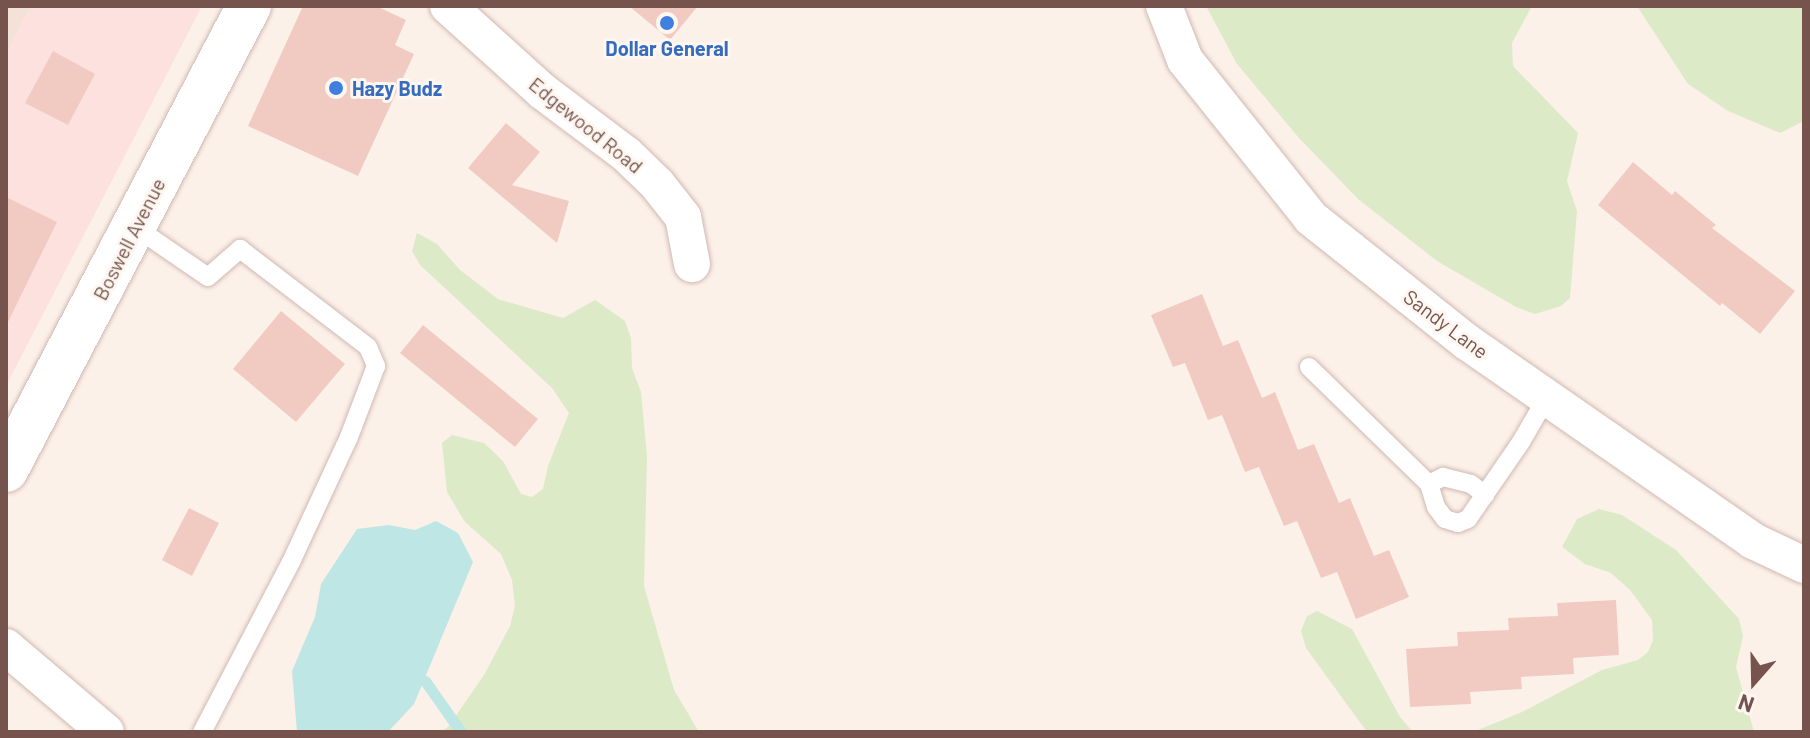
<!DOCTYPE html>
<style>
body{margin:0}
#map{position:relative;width:1810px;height:738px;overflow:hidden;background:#fcf1e9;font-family:Barlow,sans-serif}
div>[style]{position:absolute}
.residential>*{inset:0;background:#f4e2d8}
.commercial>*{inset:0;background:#fce1de}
.green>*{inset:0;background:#dceac8}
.water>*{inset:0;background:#bee6e4}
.stream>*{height:11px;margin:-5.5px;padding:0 5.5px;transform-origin:5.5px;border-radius:5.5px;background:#bee6e4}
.building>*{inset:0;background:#f1cbc2}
.roads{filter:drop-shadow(0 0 2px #d0b9b1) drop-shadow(0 0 2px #d0b9b1)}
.lane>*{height:18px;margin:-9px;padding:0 9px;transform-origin:9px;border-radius:9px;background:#fff}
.street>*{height:36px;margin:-18px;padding:0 18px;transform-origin:18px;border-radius:18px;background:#fff}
.secondary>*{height:44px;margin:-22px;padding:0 22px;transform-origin:22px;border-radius:22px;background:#fff}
.dots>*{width:22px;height:22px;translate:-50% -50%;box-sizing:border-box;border:4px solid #fef6f0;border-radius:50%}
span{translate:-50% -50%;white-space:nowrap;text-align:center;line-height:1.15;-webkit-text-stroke:6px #fef6f0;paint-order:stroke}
.shop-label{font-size:20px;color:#366cbe;font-weight:700}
.left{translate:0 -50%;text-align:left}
.street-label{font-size:20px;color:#76544d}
.frame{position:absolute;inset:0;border:8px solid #76544d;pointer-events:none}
.north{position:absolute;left:1714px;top:642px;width:80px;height:80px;-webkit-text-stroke:6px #fef6f0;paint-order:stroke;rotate:200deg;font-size:22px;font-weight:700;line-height:32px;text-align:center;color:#76544d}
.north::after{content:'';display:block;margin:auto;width:28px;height:36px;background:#76544d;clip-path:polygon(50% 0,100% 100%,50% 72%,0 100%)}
</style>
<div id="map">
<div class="residential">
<div style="clip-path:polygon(6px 6px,31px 6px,6px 55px)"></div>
</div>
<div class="commercial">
<div style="clip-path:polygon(31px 6px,202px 6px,6px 386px,6px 55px)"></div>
</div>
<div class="green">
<div style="clip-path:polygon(1206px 6px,1532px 6px,1512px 43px,1513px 66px,1578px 133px,1567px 181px,1577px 211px,1570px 298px,1561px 306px,1535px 314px,1516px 307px,1437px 261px,1358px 199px,1299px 138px,1237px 64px)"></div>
<div style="clip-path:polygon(1637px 6px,1804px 6px,1804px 121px,1780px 133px,1728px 111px,1688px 84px)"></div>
<div style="clip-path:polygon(417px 233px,437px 244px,460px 270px,498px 299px,563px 318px,595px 300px,625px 321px,631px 338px,632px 368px,641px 392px,647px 456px,644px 586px,674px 690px,699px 732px,440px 732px,448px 727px,484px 675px,510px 626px,515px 606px,512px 580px,501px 554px,465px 522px,447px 492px,442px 443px,452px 435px,484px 443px,503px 461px,521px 494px,532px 497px,543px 489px,548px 466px,569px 413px,552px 388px,420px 265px,412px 251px)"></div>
<div style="clip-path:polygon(1599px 509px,1622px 515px,1676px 550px,1739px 619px,1743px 636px,1736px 667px,1754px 732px,1473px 732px,1522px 712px,1602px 670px,1638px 660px,1648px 652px,1653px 640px,1652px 620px,1630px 590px,1611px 573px,1585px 564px,1562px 547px,1577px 519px)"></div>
<div style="clip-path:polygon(1317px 611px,1352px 629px,1400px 717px,1413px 732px,1367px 732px,1306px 648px,1301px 631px,1307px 616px)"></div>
</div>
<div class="water">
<div style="clip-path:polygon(436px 521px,458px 533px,473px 562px,414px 704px,388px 732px,297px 732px,292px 671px,315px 617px,321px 584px,357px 529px,389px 525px,415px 530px)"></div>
</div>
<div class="stream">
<div style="left:425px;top:681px;width:62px;rotate:54.8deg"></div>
</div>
<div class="building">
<div style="clip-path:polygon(303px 6px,376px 6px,406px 20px,395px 45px,414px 54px,358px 176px,248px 126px)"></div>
<div style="clip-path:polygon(629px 6px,698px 6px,670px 40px)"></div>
<div style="clip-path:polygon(53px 51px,95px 74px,68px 125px,25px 103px)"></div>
<div style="clip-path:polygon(506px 123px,540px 152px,512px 185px,569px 201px,557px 243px,468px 168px)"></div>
<div style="clip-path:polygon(1633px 162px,1672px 195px,1675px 191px,1716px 225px,1712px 228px,1795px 291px,1760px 334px,1722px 303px,1720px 306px,1598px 205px)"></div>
<div style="clip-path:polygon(6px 197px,57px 222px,6px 326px)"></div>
<div style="clip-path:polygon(1202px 294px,1223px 346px,1238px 340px,1262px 398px,1275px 392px,1298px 450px,1314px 444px,1339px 503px,1350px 498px,1374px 556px,1389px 550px,1409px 597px,1356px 619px,1337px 572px,1321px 578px,1297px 521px,1284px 526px,1259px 467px,1245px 472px,1222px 415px,1208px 420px,1185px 363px,1173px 367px,1151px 315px)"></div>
<div style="clip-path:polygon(281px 311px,345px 364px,296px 422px,233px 369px)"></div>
<div style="clip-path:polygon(423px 325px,538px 419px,515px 447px,400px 353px)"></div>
<div style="clip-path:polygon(189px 508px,219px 523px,192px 576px,162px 560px)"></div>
<div style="clip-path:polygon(1616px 600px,1619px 655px,1573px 658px,1574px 674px,1521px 677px,1522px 689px,1470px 692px,1471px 704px,1410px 707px,1406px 649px,1458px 646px,1457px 632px,1509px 630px,1508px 618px,1558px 616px,1557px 603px)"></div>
</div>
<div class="roads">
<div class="lane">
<div style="left:135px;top:227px;width:88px;rotate:34.4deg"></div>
<div style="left:208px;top:277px;width:43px;rotate:-41.2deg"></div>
<div style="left:240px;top:249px;width:161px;rotate:37.4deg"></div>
<div style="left:368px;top:347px;width:21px;rotate:67deg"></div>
<div style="left:376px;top:366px;width:76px;rotate:110.8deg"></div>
<div style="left:349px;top:437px;width:138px;rotate:114.9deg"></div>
<div style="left:291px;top:562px;width:192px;rotate:117.6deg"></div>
<div style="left:1309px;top:367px;width:168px;rotate:44.3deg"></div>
<div style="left:1429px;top:484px;width:24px;rotate:73deg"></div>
<div style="left:1436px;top:507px;width:15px;rotate:53deg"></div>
<div style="left:1445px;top:519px;width:14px;rotate:17deg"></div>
<div style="left:1458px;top:523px;width:11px;rotate:-22deg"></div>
<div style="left:1468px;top:519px;width:93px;rotate:-55.5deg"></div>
<div style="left:1521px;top:442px;width:52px;rotate:-60deg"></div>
<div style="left:1429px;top:484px;width:16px;rotate:-27deg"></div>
<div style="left:1443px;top:477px;width:29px;rotate:14deg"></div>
<div style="left:1471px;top:484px;width:18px;rotate:38deg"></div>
</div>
<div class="street">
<div style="left:448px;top:6px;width:127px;rotate:42.1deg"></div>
<div style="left:542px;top:91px;width:105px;rotate:36.9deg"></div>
<div style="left:626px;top:154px;width:43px;rotate:44.1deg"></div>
<div style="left:657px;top:184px;width:42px;rotate:51.8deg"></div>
<div style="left:683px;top:217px;width:48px;rotate:79.2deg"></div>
<div style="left:1164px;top:6px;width:58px;rotate:68.7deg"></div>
<div style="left:1185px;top:60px;width:202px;rotate:51.4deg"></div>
<div style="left:1311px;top:218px;width:199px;rotate:38.5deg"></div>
<div style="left:1467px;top:342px;width:348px;rotate:34.8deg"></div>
<div style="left:1753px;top:541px;width:56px;rotate:25.2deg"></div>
<div style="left:6px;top:647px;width:131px;rotate:40.4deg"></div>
</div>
<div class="secondary">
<div style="left:6px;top:470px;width:524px;rotate:-62.36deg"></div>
</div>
</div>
<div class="dots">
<div style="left:667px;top:23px;background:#3f7fe0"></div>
<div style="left:336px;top:88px;background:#3f7fe0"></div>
</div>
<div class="shop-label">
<span style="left:667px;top:48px">Dollar General</span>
<span class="left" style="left:352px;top:88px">Hazy Budz</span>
</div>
<div class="street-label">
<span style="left:586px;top:125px;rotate:39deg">Edgewood Road</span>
<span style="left:129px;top:239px;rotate:-63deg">Boswell Avenue</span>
<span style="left:1446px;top:324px;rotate:37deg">Sandy Lane</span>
</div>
<div class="frame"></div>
<div class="north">N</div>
</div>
